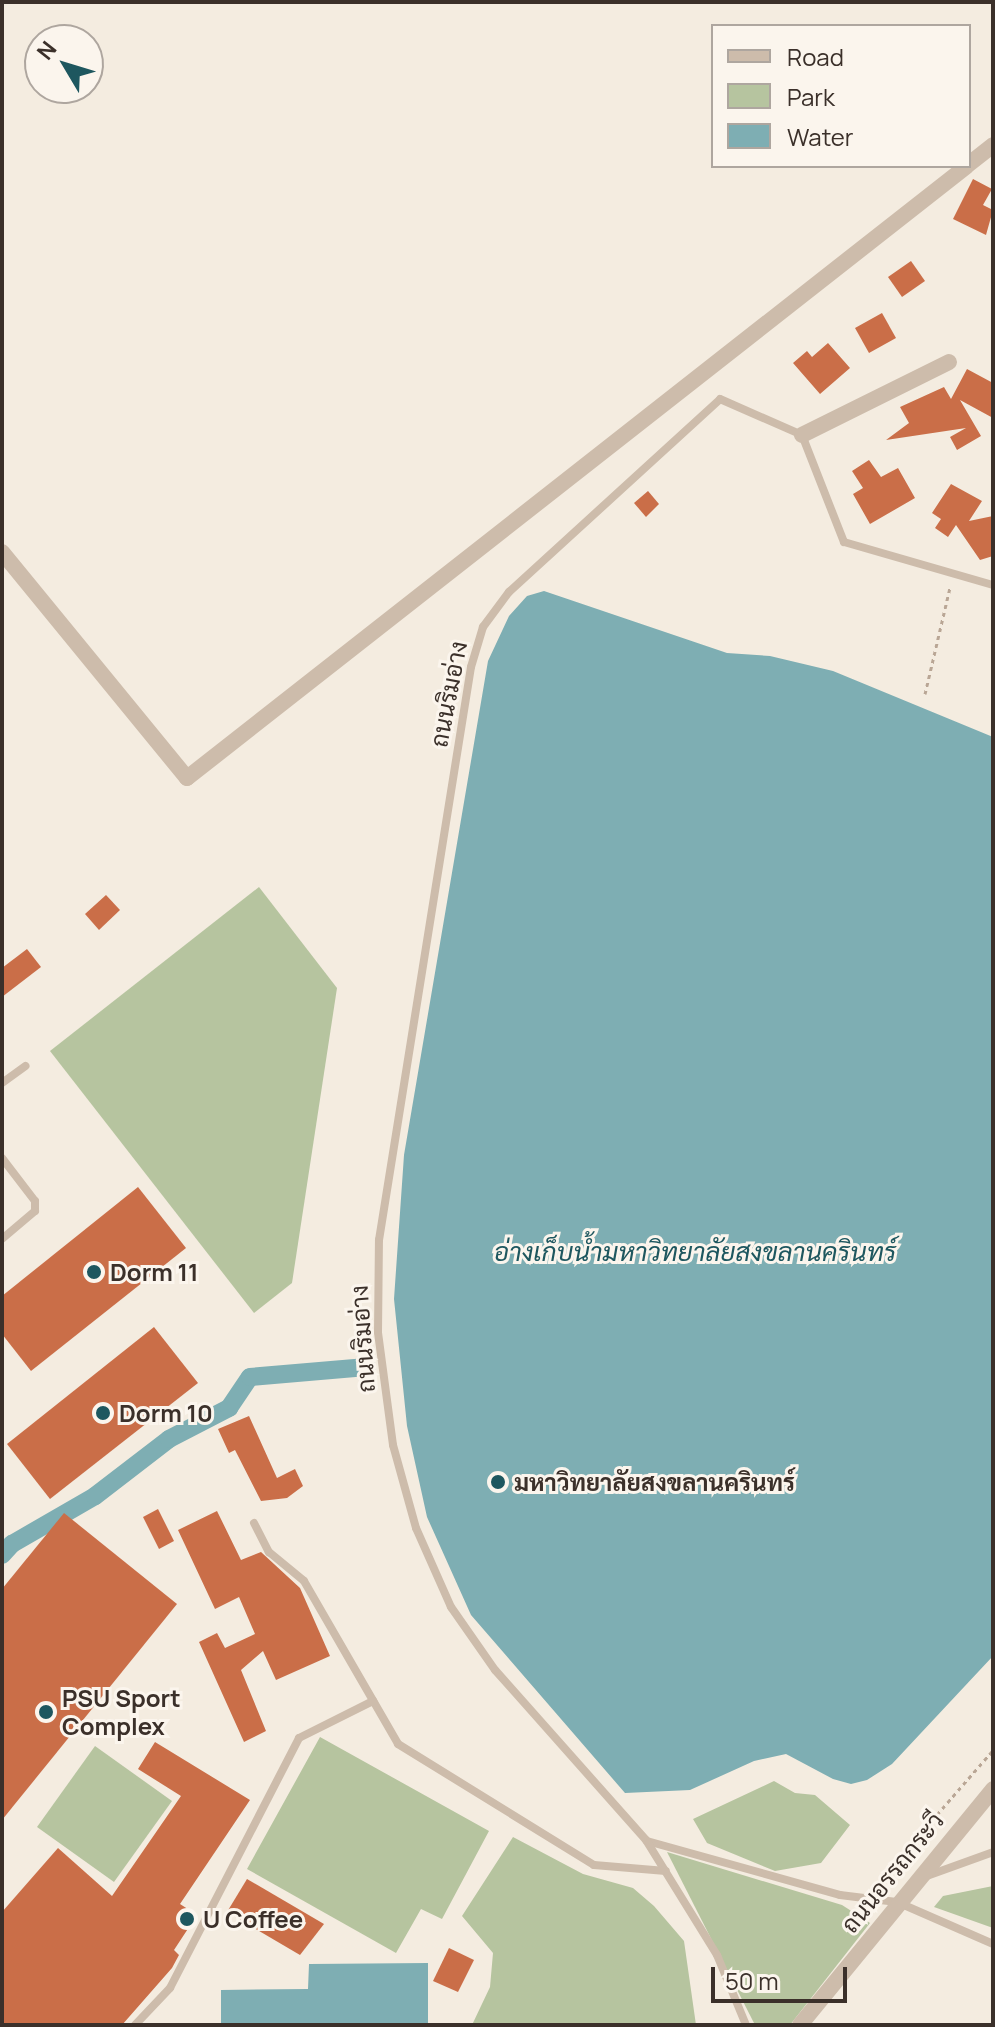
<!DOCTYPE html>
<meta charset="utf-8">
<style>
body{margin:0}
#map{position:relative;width:995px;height:2027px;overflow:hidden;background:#f4ece0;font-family:Manrope,Sarabun,sans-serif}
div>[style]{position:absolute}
.green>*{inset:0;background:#b6c49f}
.water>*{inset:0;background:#7eaeb3}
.canal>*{height:18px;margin:-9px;padding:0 9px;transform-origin:9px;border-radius:9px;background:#7eaeb3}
.building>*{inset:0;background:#ca6e48}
.path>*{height:3px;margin-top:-1.5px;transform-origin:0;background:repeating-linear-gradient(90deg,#b9a695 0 4px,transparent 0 8px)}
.service>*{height:8px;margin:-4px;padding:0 4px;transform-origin:4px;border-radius:4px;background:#cdbcab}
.minor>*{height:16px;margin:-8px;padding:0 8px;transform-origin:8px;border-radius:8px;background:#cdbcab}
.dots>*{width:22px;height:22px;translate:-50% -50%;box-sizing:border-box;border:4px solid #fbf5ed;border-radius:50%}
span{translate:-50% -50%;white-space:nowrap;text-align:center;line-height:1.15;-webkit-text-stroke:6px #fbf5ed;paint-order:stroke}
.street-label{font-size:24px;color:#3b302a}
.poi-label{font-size:24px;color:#3b302a;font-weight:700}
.left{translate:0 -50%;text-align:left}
.water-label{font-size:26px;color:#1e575f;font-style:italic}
.frame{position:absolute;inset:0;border:4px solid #3b302a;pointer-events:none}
.legend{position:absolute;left:711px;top:24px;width:260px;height:144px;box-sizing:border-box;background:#fbf5ed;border:2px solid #aea69f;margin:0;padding:10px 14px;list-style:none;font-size:24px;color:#3b302a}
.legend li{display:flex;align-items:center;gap:16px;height:40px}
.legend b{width:40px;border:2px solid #aea69f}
.north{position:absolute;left:24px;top:24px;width:80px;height:80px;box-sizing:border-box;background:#fbf5ed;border:2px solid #aea69f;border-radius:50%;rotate:308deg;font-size:22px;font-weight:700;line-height:32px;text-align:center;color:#3b302a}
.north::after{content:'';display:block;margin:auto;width:28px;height:36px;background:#1e575f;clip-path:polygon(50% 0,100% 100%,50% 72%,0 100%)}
.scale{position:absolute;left:711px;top:1967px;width:136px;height:36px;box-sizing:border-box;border:4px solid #3b302a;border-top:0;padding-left:10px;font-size:24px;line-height:28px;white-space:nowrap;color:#3b302a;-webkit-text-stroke:6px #fbf5ed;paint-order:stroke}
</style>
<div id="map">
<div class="green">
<div style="clip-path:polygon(259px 887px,337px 988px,292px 1283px,254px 1313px,50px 1051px)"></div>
<div style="clip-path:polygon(320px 1737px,489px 1831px,442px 1919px,421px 1909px,396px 1953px,247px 1869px)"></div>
<div style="clip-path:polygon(95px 1746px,172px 1801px,114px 1882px,37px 1827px)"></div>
<div style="clip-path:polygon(774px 1781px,795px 1793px,815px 1795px,850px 1825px,821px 1863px,775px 1871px,707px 1843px,693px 1819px)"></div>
<div style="clip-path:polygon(513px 1837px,583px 1874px,633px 1888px,654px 1906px,684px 1941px,696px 2025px,472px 2025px,490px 1987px,493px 1953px,462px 1916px)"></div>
<div style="clip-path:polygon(667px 1852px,842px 1905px,870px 1923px,790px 2025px,755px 2025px)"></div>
<div style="clip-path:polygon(993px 1886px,993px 1928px,934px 1907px,943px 1896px)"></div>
</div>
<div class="water">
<div style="clip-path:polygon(544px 591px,727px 653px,770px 656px,833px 671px,993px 737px,993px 1656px,892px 1764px,867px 1780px,851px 1784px,833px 1779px,786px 1754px,754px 1761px,690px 1790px,625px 1793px,471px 1615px,427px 1517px,407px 1426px,394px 1299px,404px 1155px,488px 661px,509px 616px,527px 596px)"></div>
<div style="clip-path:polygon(428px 1963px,428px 2025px,221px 2025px,221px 1990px,308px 1989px,309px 1964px)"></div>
</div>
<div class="canal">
<div style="left:2px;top:1555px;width:15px;rotate:-48deg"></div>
<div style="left:12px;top:1544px;width:96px;rotate:-30deg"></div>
<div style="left:95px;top:1496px;width:93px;rotate:-37.6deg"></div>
<div style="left:169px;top:1439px;width:68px;rotate:-27.3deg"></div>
<div style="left:229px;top:1408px;width:37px;rotate:-56deg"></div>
<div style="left:250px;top:1377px;width:117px;rotate:-4.9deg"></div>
</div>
<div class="building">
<div style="clip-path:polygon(973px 179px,992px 189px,983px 205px,993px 210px,986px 235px,953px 219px)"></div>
<div style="clip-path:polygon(911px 261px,925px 281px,902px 297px,888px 277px)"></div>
<div style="clip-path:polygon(882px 313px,896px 338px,869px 353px,855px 328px)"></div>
<div style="clip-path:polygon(828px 343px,850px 368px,820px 394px,793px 363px,807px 351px,812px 357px)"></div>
<div style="clip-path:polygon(967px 369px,993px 383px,993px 418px,960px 400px,981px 436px,957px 450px,950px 437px,966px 428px,886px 440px,909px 423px,900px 407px,944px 387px,951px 399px)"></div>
<div style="clip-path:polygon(869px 460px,881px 477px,898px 468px,915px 498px,870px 524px,853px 494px,863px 488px,852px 471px)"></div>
<div style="clip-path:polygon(951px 484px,982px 501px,969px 521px,993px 516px,993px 556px,980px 560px,956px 525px,948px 537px,935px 528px,941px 519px,932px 513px)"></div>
<div style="clip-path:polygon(648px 491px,659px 504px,646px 517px,634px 503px)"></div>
<div style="clip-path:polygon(106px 895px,120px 910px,99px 930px,85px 914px)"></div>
<div style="clip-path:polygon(27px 949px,41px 967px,2px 997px,2px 968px)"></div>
<div style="clip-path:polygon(138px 1187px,186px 1248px,31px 1371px,2px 1334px,2px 1296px)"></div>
<div style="clip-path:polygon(154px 1327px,198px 1383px,50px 1499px,7px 1444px)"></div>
<div style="clip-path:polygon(249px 1416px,277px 1478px,295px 1469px,303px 1486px,287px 1498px,261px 1501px,235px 1450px,229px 1453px,218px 1429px)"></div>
<div style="clip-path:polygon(158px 1509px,174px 1541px,159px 1549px,143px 1517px)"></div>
<div style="clip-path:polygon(217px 1511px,241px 1560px,261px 1552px,300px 1588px,330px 1656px,276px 1680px,263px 1651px,241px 1670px,266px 1731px,244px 1742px,199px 1642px,217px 1633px,225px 1648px,255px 1634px,239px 1597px,215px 1609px,178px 1530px)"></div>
<div style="clip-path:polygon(64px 1513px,177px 1604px,2px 1820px,2px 1589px)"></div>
<div style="clip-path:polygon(155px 1742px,250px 1800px,180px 1904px,197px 1915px,174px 1950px,179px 1955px,172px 1968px,122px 2025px,2px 2025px,2px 1912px,58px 1848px,112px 1896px,181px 1796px,138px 1769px)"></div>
<div style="clip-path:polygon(247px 1879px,324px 1924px,300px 1955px,227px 1912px)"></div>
<div style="clip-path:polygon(449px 1948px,474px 1960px,458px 1992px,433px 1981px)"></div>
</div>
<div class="path">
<div style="left:925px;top:694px;width:110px;rotate:-76.8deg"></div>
<div style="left:874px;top:1887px;width:181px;rotate:-49deg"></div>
</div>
<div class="service">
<div style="left:2px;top:1083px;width:29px;rotate:-36deg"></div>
<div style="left:2px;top:1158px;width:54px;rotate:52.5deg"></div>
<div style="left:35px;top:1201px;width:10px;rotate:90deg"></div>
<div style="left:35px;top:1211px;width:43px;rotate:139.7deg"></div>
<div style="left:254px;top:1523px;width:33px;rotate:63deg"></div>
<div style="left:269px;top:1552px;width:45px;rotate:39.6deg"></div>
<div style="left:304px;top:1581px;width:188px;rotate:60deg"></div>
<div style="left:398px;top:1744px;width:230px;rotate:31.7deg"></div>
<div style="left:594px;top:1865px;width:72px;rotate:4.8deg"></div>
<div style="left:647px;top:1841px;width:200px;rotate:15.6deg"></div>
<div style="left:840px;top:1895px;width:57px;rotate:7deg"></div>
<div style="left:897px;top:1902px;width:105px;rotate:23.6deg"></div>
<div style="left:924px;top:1877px;width:73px;rotate:-19.9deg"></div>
<div style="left:135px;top:2025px;width:51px;rotate:-46.6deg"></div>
<div style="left:170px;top:1988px;width:281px;rotate:-62.7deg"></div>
<div style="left:299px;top:1738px;width:83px;rotate:-26.6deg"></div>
<div style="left:746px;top:2025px;width:76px;rotate:-112.5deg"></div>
<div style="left:717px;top:1955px;width:135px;rotate:-121.7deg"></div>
<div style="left:646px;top:1840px;width:227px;rotate:-131.6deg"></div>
<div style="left:495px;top:1670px;width:77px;rotate:-124.9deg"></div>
<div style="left:451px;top:1607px;width:86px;rotate:-113.9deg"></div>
<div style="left:416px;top:1528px;width:86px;rotate:-105.5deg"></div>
<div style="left:393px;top:1445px;width:114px;rotate:-97.6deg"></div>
<div style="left:378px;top:1332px;width:92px;rotate:-89.4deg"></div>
<div style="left:379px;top:1240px;width:580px;rotate:-80.88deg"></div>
<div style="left:471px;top:667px;width:42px;rotate:-73.3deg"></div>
<div style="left:483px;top:627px;width:44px;rotate:-53.4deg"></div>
<div style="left:509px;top:592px;width:286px;rotate:-42.4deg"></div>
<div style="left:720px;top:399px;width:90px;rotate:23.7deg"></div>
<div style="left:802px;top:435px;width:115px;rotate:68.6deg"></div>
<div style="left:844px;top:542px;width:155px;rotate:16.1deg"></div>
</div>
<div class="minor">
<div style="left:969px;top:164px;width:31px;rotate:-38deg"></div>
<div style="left:802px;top:435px;width:164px;rotate:-26.4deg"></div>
<div style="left:2px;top:552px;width:292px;rotate:50.7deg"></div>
<div style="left:187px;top:778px;width:991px;rotate:-38.12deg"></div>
<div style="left:800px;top:2025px;width:305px;rotate:-50.7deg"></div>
</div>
<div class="dots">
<div style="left:94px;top:1272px;background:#1e575f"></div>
<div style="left:103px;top:1413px;background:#1e575f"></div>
<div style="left:498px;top:1482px;background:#1e575f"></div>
<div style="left:46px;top:1712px;background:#1e575f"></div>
<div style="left:187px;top:1919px;background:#1e575f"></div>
</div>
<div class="street-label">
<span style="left:448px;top:694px;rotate:-79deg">ถนนริมอ่าง</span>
<span style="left:362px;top:1339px;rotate:-94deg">ถนนริมอ่าง</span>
<span style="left:892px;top:1872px;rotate:-51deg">ถนนอรรถกระวี</span>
</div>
<div class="poi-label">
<span class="left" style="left:110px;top:1272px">Dorm 11</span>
<span class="left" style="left:119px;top:1413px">Dorm 10</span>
<span class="left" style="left:514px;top:1482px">มหาวิทยาลัยสงขลานครินทร์</span>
<span class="left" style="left:62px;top:1712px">PSU Sport<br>Complex</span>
<span class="left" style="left:203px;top:1919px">U Coffee</span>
</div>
<div class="water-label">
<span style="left:695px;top:1252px">อ่างเก็บน้ำมหาวิทยาลัยสงขลานครินทร์</span>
</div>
<div class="frame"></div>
<ul class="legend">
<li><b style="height:10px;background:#cdbcab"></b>Road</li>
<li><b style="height:22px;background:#b6c49f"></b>Park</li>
<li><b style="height:22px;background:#7eaeb3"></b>Water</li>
</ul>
<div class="north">N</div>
<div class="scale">50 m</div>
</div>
